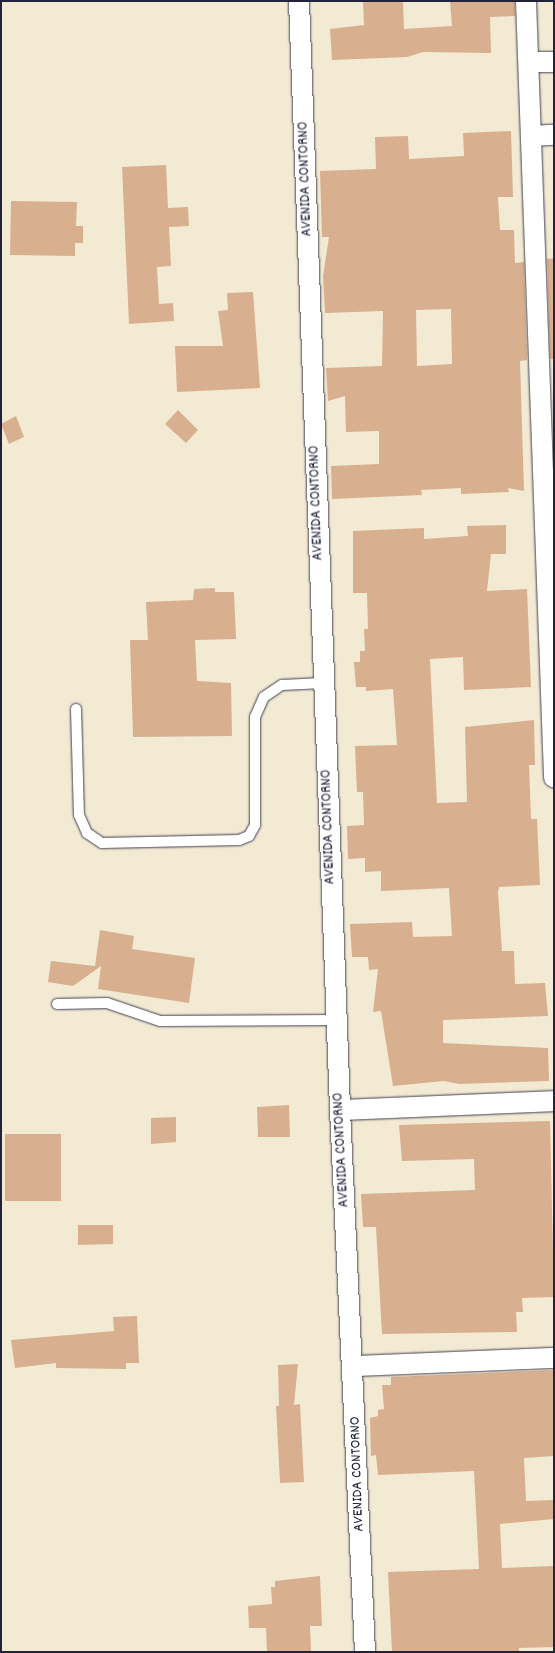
<!DOCTYPE html>
<style>
body{margin:0}
#map{position:relative;width:555px;height:1653px;overflow:hidden;background:#f3ead4;font-family:Dekko,sans-serif}
div>[style]{position:absolute}
.building>*{inset:0;background:#d8af8f}
.roads{filter:drop-shadow(0 0 1px #414052) drop-shadow(0 0 1px #414052)}
.lane>*{height:10px;margin:-5px;padding:0 5px;transform-origin:5px;border-radius:5px;background:#fff}
.street>*{height:20px;margin:-10px;padding:0 10px;transform-origin:10px;border-radius:10px;background:#fff}
span{translate:-50% -50%;white-space:nowrap;text-align:center;line-height:1.15;-webkit-text-stroke:3px #fff;paint-order:stroke}
.street-label{font-size:15px;color:#22223b}
.frame{position:absolute;inset:0;border:2px solid #22223b;pointer-events:none}
</style>
<div id="map">
<div class="building">
<div style="clip-path:polygon(363px 1px,403px 1px,404px 29px,452px 26px,450px 1px,515px 1px,515px 16px,490px 17px,491px 53px,423px 52px,407px 57px,332px 60px,330px 29px,364px 25px)"></div>
<div style="clip-path:polygon(evenodd,511px 131px,513px 197px,498px 197px,500px 230px,514px 230px,515px 263px,524px 262px,527px 360px,520px 361px,524px 491px,508px 488px,509px 492px,461px 494px,461px 488px,421px 490px,422px 495px,332px 499px,331px 466px,379px 464px,379px 431px,346px 432px,345px 396px,328px 401px,326px 368px,382px 366px,383px 311px,325px 313px,323px 276px,329px 237px,322px 237px,320px 171px,376px 169px,375px 137px,408px 136px,409px 159px,464px 156px,463px 133px,511px 131px,451px 309px,452px 364px,417px 366px,416px 310px,451px 309px)"></div>
<div style="clip-path:polygon(166px 165px,168px 208px,188px 207px,189px 226px,169px 227px,171px 266px,157px 267px,159px 304px,173px 303px,174px 321px,129px 324px,122px 167px)"></div>
<div style="clip-path:polygon(11px 201px,77px 202px,76px 226px,83px 226px,83px 243px,75px 243px,75px 256px,10px 255px)"></div>
<div style="clip-path:polygon(554px 258px,554px 359px,550px 359px,547px 259px)"></div>
<div style="clip-path:polygon(253px 292px,260px 388px,177px 392px,175px 346px,223px 346px,218px 311px,228px 310px,227px 293px)"></div>
<div style="clip-path:polygon(178px 410px,198px 430px,186px 443px,165px 424px)"></div>
<div style="clip-path:polygon(16px 416px,24px 437px,9px 444px,1px 424px)"></div>
<div style="clip-path:polygon(506px 525px,506px 554px,491px 554px,487px 591px,527px 589px,531px 687px,464px 690px,463px 657px,430px 659px,437px 803px,467px 802px,465px 727px,534px 720px,535px 765px,529px 765px,531px 819px,537px 819px,540px 885px,499px 887px,498px 892px,502px 951px,514px 951px,515px 984px,545px 983px,548px 1016px,443px 1020px,443px 1043px,548px 1048px,549px 1081px,459px 1084px,444px 1081px,393px 1086px,381px 1011px,373px 1012px,378px 969px,369px 970px,368px 957px,352px 957px,350px 924px,412px 922px,413px 937px,452px 936px,449px 888px,381px 891px,381px 871px,365px 872px,365px 858px,348px 859px,347px 826px,364px 825px,363px 792px,357px 792px,355px 746px,397px 745px,393px 689px,366px 691px,366px 687px,356px 687px,354px 662px,360px 662px,360px 651px,365px 651px,364px 629px,368px 629px,367px 593px,353px 593px,353px 531px,424px 528px,424px 539px,468px 536px,467px 526px)"></div>
<div style="clip-path:polygon(215px 588px,215px 592px,234px 592px,236px 639px,195px 640px,197px 681px,231px 683px,232px 736px,133px 737px,130px 640px,148px 640px,146px 602px,193px 600px,194px 589px)"></div>
<div style="clip-path:polygon(100px 930px,134px 936px,132px 949px,195px 958px,189px 1003px,98px 989px,101px 966px,73px 986px,48px 982px,51px 961px,95px 966px)"></div>
<div style="clip-path:polygon(289px 1105px,290px 1137px,258px 1137px,257px 1107px)"></div>
<div style="clip-path:polygon(176px 1117px,176px 1142px,151px 1144px,151px 1118px)"></div>
<div style="clip-path:polygon(550px 1121px,554px 1297px,522px 1298px,523px 1312px,516px 1312px,517px 1332px,382px 1334px,376px 1227px,363px 1227px,361px 1194px,475px 1190px,474px 1159px,402px 1161px,399px 1125px)"></div>
<div style="clip-path:polygon(5px 1134px,61px 1134px,61px 1201px,5px 1201px)"></div>
<div style="clip-path:polygon(78px 1225px,113px 1225px,113px 1244px,78px 1245px)"></div>
<div style="clip-path:polygon(137px 1316px,139px 1363px,126px 1363px,126px 1369px,56px 1368px,56px 1363px,15px 1368px,11px 1340px,114px 1331px,113px 1317px)"></div>
<div style="clip-path:polygon(298px 1364px,294px 1405px,300px 1404px,304px 1482px,280px 1483px,276px 1406px,279px 1406px,278px 1365px)"></div>
<div style="clip-path:polygon(554px 1370px,554px 1456px,524px 1458px,526px 1501px,554px 1500px,554px 1519px,500px 1524px,502px 1568px,554px 1566px,554px 1647px,519px 1648px,519px 1652px,392px 1652px,388px 1572px,479px 1569px,474px 1471px,378px 1475px,376px 1455px,371px 1456px,370px 1418px,378px 1416px,378px 1410px,384px 1409px,382px 1385px,391px 1385px,391px 1377px)"></div>
<div style="clip-path:polygon(320px 1576px,322px 1626px,310px 1626px,311px 1652px,267px 1652px,266px 1628px,249px 1628px,248px 1606px,272px 1604px,271px 1587px,275px 1587px,275px 1581px)"></div>
</div>
<div class="roads">
<div class="lane">
<div style="left:76px;top:709px;width:106px;rotate:88.4deg"></div>
<div style="left:79px;top:815px;width:20px;rotate:66deg"></div>
<div style="left:87px;top:833px;width:18px;rotate:34deg"></div>
<div style="left:102px;top:843px;width:137px;rotate:-1.3deg"></div>
<div style="left:239px;top:840px;width:11px;rotate:-22deg"></div>
<div style="left:249px;top:836px;width:13px;rotate:-61deg"></div>
<div style="left:255px;top:825px;width:108px;rotate:-90deg"></div>
<div style="left:255px;top:717px;width:22px;rotate:-66deg"></div>
<div style="left:264px;top:697px;width:22px;rotate:-34deg"></div>
<div style="left:282px;top:685px;width:41px;rotate:-2.8deg"></div>
<div style="left:57px;top:1004px;width:50px;rotate:-1.1deg"></div>
<div style="left:107px;top:1003px;width:56px;rotate:18.8deg"></div>
<div style="left:160px;top:1021px;width:176px;rotate:-0.3deg"></div>
</div>
<div class="street">
<div style="left:299px;top:1px;width:1110px;rotate:87.88deg"></div>
<div style="left:340px;top:1110px;width:543px;rotate:87.36deg"></div>
<div style="left:526px;top:1px;width:777px;rotate:87.93deg"></div>
<div style="left:529px;top:62px;width:25px"></div>
<div style="left:532px;top:136px;width:22px;rotate:-3deg"></div>
<div style="left:340px;top:1110px;width:214px;rotate:-2.4deg"></div>
<div style="left:354px;top:1366px;width:200px;rotate:-2.3deg"></div>
</div>
</div>
<div class="street-label">
<span style="left:306px;top:179px;rotate:-92deg">AVENIDA CONTORNO</span>
<span style="left:317px;top:503px;rotate:-92deg">AVENIDA CONTORNO</span>
<span style="left:329px;top:827px;rotate:-92deg">AVENIDA CONTORNO</span>
<span style="left:342px;top:1150px;rotate:-93deg">AVENIDA CONTORNO</span>
<span style="left:358px;top:1474px;rotate:-92deg">AVENIDA CONTORNO</span>
</div>
<div class="frame"></div>
</div>
